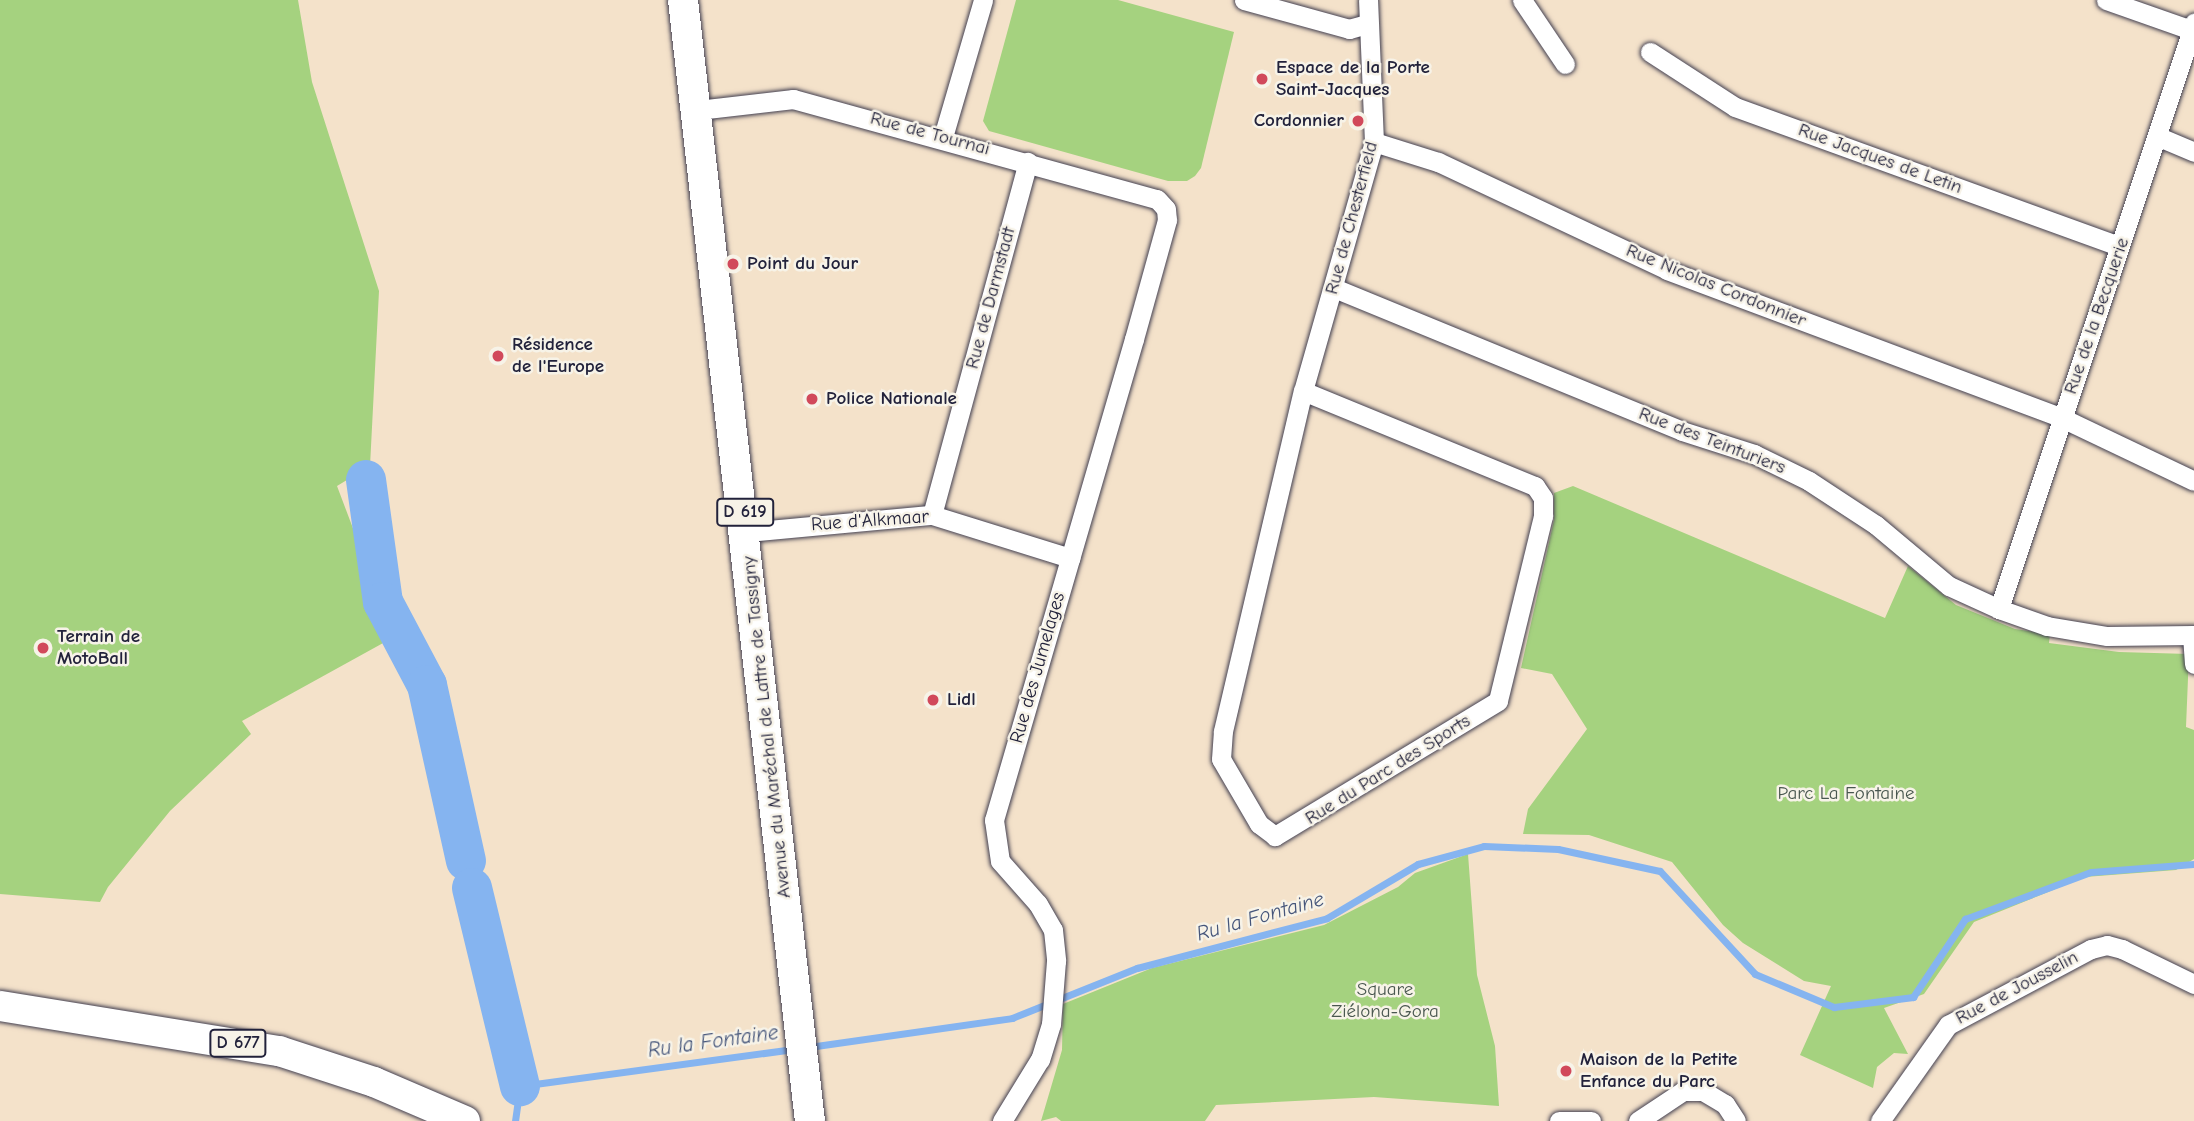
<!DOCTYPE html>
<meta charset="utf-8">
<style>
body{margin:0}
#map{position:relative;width:2194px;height:1121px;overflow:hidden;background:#f4e2ca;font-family:"Comic Neue",sans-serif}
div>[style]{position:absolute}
.green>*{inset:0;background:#a5d27f}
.stream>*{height:7px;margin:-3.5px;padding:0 3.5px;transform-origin:3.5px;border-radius:3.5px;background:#85b4f0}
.river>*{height:40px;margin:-20px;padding:0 20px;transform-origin:20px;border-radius:20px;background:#85b4f0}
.roads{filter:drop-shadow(0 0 2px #423f50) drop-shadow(0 0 2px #423f50)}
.minor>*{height:19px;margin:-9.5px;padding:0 9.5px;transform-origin:9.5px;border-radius:9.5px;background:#fff}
.primary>*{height:30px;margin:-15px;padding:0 15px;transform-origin:15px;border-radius:15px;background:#fff}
.dots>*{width:19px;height:19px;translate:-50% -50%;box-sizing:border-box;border:4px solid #f7f3e8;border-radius:50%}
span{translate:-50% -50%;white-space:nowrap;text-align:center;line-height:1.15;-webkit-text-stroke:5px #f7f3e8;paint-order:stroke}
.shield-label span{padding:2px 5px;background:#f7f3e8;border:2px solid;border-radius:5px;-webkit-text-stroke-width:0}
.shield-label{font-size:18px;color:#22223b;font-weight:700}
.poi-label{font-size:19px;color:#22223b;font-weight:700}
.left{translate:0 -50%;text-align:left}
.right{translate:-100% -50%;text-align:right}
.street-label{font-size:19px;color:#22223b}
.park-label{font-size:19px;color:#49574f}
.water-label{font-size:21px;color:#45557a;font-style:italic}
</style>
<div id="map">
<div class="green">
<div style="clip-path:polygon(0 0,298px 0,312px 82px,379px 291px,370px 466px,337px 486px,394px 637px,242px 721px,251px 734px,170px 811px,108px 887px,100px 902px,0 894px)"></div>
<div style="clip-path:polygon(1016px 0,1118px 0,1234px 32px,1201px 168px,1195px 176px,1187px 181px,1168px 181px,989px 131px,983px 121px)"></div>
<div style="clip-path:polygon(1573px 486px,1885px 618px,1908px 566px,1956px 605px,2015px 629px,2050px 634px,2049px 643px,2119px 652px,2189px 654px,2186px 727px,2194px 730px,2194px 859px,2176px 870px,2085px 877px,1974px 922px,1924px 994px,1884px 1008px,1908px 1054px,1894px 1053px,1877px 1067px,1873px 1088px,1800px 1055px,1831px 986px,1804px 981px,1743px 943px,1723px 925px,1672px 862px,1589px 835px,1523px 834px,1528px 809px,1587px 729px,1552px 674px,1521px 668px,1554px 520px,1554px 493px)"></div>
<div style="clip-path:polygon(1468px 854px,1477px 975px,1495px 1046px,1499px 1106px,1374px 1097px,1216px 1105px,1205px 1121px,1061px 1121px,1056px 1117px,1041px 1121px,1062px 1050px,1063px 1004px,1152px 968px,1324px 925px,1398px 887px,1415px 873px)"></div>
</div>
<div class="stream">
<div style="left:809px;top:1047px;width:205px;rotate:-8.1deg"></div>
<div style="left:1012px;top:1018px;width:135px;rotate:-21.8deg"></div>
<div style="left:1137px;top:968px;width:196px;rotate:-14.7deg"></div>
<div style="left:1327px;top:918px;width:106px;rotate:-30.7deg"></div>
<div style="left:1418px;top:864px;width:68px;rotate:-15.3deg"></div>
<div style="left:1484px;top:846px;width:74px;rotate:2.3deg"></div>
<div style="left:1558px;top:849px;width:104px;rotate:12.2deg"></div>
<div style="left:1660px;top:871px;width:140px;rotate:47.3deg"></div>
<div style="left:1755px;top:974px;width:86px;rotate:22.7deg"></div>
<div style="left:1834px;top:1007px;width:80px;rotate:-7.2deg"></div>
<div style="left:1913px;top:997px;width:94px;rotate:-56.3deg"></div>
<div style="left:1965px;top:919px;width:134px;rotate:-20.5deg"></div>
<div style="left:2091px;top:872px;width:103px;rotate:-4.4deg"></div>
<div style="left:515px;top:1121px;width:35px;rotate:-82deg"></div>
<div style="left:520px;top:1086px;width:276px;rotate:-7.7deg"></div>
</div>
<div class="river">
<div style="left:366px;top:480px;width:123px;rotate:82.1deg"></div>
<div style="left:383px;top:602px;width:94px;rotate:62.1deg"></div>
<div style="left:427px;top:685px;width:180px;rotate:77.5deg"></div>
<div style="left:472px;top:888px;width:204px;rotate:76.4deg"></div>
</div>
<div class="roads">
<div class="minor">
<div style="left:1244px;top:0;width:109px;rotate:15.4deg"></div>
<div style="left:1349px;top:29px;width:19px;rotate:-16deg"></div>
<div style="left:1522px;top:0;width:77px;rotate:56.1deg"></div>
<div style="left:2106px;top:0;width:93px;rotate:19.4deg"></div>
<div style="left:1650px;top:52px;width:101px;rotate:32.9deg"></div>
<div style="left:1735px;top:107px;width:409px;rotate:19.9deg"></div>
<div style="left:698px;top:110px;width:96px;rotate:-6.6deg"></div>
<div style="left:793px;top:99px;width:377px;rotate:15.4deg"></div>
<div style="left:1157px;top:199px;width:13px;rotate:48deg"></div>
<div style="left:1166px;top:209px;width:11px;rotate:85deg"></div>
<div style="left:1167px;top:220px;width:123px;rotate:105.5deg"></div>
<div style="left:1134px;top:339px;width:501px;rotate:106.23deg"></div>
<div style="left:994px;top:820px;width:41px;rotate:81.7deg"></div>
<div style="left:1000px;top:861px;width:57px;rotate:48.5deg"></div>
<div style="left:1038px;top:904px;width:30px;rotate:60deg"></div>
<div style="left:1053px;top:930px;width:31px;rotate:84deg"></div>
<div style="left:1056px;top:961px;width:63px;rotate:94.5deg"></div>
<div style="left:1051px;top:1024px;width:37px;rotate:107deg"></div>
<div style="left:1040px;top:1059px;width:73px;rotate:121.5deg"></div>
<div style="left:943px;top:137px;width:143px;rotate:-73.7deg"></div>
<div style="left:2159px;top:137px;width:38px;rotate:23deg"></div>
<div style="left:1374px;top:142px;width:67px;rotate:17.4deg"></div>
<div style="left:1438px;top:162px;width:253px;rotate:25.2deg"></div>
<div style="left:1667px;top:270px;width:422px;rotate:20.5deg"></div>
<div style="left:2062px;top:418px;width:146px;rotate:25.5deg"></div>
<div style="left:1334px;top:288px;width:376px;rotate:22.3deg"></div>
<div style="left:1682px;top:431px;width:76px;rotate:17.7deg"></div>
<div style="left:1754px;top:454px;width:61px;rotate:26.1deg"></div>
<div style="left:1809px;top:481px;width:80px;rotate:33.3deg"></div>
<div style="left:1876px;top:525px;width:95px;rotate:39.9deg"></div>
<div style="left:1949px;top:586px;width:55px;rotate:24.7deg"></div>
<div style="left:1999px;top:609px;width:51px;rotate:19.5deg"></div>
<div style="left:2047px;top:626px;width:61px;rotate:9.5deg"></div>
<div style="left:2107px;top:636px;width:87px;rotate:-0.7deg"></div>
<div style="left:1303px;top:391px;width:251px;rotate:22.3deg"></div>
<div style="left:1535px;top:486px;width:14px;rotate:56deg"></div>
<div style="left:1543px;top:498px;width:18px;rotate:90deg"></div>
<div style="left:1543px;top:516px;width:190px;rotate:103.7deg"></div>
<div style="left:1498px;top:701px;width:261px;rotate:148.8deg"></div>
<div style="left:1275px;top:836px;width:20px;rotate:-143deg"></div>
<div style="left:1259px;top:824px;width:75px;rotate:-120.3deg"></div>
<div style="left:1221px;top:759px;width:28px;rotate:-86deg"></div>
<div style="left:1223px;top:731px;width:349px;rotate:-76.8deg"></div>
<div style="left:1303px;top:391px;width:259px;rotate:-74.1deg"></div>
<div style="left:1374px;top:142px;width:142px;rotate:-92.4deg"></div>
<div style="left:932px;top:515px;width:366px;rotate:-74.8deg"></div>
<div style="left:747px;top:532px;width:186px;rotate:-5.3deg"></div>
<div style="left:932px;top:515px;width:145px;rotate:17.3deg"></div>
<div style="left:1999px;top:609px;width:618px;rotate:-71.59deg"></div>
<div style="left:2192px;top:635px;width:29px;rotate:86deg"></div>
<div style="left:1559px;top:1121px;width:32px"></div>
<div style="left:1638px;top:1121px;width:54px;rotate:-33.7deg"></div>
<div style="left:1683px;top:1091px;width:20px"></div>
<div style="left:1703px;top:1091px;width:26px;rotate:31deg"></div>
<div style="left:1725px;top:1104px;width:20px;rotate:57deg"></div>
<div style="left:1880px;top:1121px;width:118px;rotate:-54.7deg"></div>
<div style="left:1948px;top:1025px;width:162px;rotate:-28deg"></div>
<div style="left:2091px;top:949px;width:16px;rotate:-14deg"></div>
<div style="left:2107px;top:945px;width:16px;rotate:15deg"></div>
<div style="left:2122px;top:949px;width:80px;rotate:25.9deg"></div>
</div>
<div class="primary">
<div style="left:683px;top:0;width:1128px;rotate:83.54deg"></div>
<div style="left:0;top:1006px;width:283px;rotate:9.2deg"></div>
<div style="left:279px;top:1051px;width:100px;rotate:18.1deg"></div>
<div style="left:374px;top:1082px;width:99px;rotate:23.2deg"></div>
</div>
</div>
<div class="dots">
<div style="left:1262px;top:79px;background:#d1495b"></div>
<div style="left:1358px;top:121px;background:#d1495b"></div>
<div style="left:733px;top:264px;background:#d1495b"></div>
<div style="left:498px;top:356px;background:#d1495b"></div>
<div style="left:812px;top:399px;background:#d1495b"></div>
<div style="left:43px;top:648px;background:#d1495b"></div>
<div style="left:933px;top:700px;background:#d1495b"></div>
<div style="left:1566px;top:1071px;background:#d1495b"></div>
</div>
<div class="shield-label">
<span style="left:745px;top:512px">D 619</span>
<span style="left:238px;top:1043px">D 677</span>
</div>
<div class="poi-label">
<span class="left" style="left:1276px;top:79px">Espace de la Porte<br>Saint-Jacques</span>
<span class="right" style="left:1344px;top:121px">Cordonnier</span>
<span class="left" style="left:747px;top:264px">Point du Jour</span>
<span class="left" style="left:512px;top:356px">Résidence<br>de l'Europe</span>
<span class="left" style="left:826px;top:399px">Police Nationale</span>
<span class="left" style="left:57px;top:648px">Terrain de<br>MotoBall</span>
<span class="left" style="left:947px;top:700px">Lidl</span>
<span class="left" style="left:1580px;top:1071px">Maison de la Petite<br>Enfance du Parc</span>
</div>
<div class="street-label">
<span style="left:930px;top:134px;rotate:15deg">Rue de Tournai</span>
<span style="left:1880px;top:159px;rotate:20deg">Rue Jacques de Letin</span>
<span style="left:1352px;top:218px;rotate:-75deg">Rue de Chesterfield</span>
<span style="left:1716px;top:286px;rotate:22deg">Rue Nicolas Cordonnier</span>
<span style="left:991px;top:298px;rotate:-75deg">Rue de Darmstadt</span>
<span style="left:2097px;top:316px;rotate:-71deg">Rue de la Becquerie</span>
<span style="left:1712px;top:441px;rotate:21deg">Rue des Teinturiers</span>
<span style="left:870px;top:521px;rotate:-4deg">Rue d'Alkmaar</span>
<span style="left:1038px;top:668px;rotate:-74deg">Rue des Jumelages</span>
<span style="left:767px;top:727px;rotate:-96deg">Avenue du Maréchal de Lattre de Tassigny</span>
<span style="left:1388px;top:770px;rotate:-32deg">Rue du Parc des Sports</span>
<span style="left:2017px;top:988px;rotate:-28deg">Rue de Jousselin</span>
</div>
<div class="park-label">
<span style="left:1846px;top:794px">Parc La Fontaine</span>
<span style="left:1385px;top:1001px">Square<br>Ziélona-Gora</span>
</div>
<div class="water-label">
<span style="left:1260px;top:916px;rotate:-16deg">Ru la Fontaine</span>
<span style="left:713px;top:1041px;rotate:-8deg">Ru la Fontaine</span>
</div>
</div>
